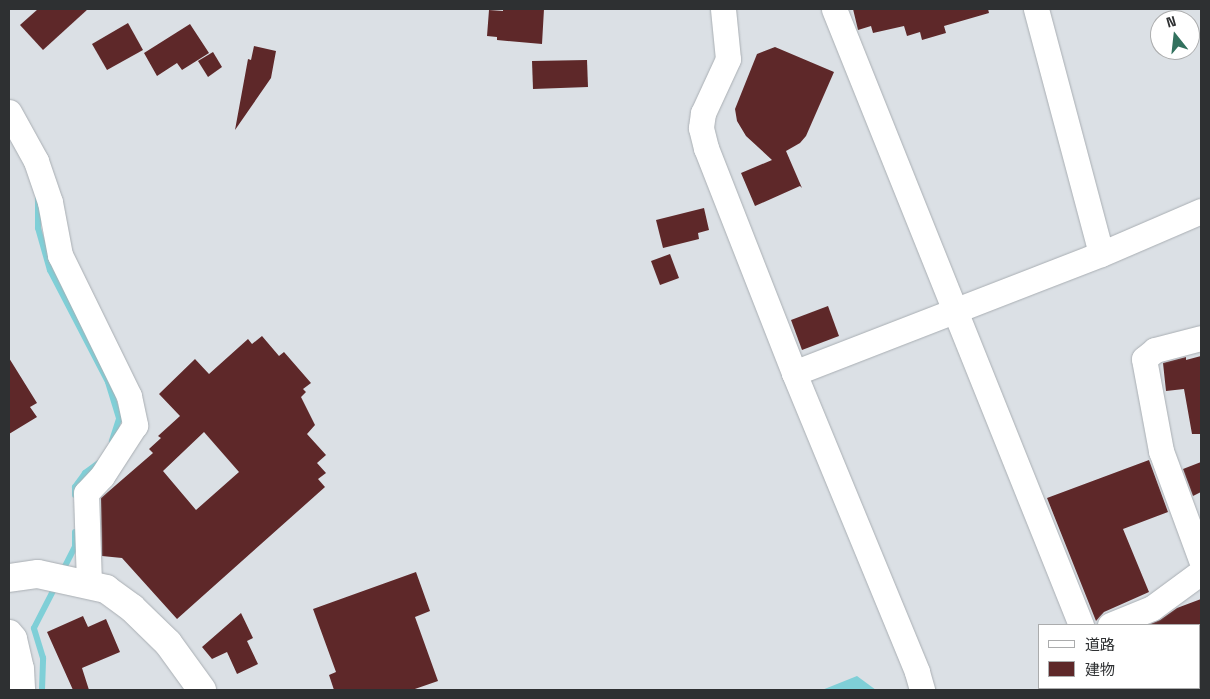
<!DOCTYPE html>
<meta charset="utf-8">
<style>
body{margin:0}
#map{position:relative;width:1210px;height:699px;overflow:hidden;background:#dbe0e5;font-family:"Space Grotesk","Noto Sans JP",sans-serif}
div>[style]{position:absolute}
.water>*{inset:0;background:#7fcfd7}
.stream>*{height:6px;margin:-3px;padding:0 3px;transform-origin:3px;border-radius:3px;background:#7fcfd7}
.building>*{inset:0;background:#5e2829}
.roads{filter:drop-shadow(0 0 1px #a9aeb3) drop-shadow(0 0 1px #a9aeb3)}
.street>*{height:25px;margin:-12.5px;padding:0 12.5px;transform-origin:12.5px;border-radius:12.5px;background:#fff}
.secondary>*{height:28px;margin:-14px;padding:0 14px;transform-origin:14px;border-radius:14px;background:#fff}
span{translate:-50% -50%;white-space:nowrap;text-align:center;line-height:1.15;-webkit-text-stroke:5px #fff;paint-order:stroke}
.frame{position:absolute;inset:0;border:10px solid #2e3032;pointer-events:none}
.legend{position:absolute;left:1038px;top:624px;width:162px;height:65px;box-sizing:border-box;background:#fff;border:1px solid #abacad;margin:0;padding:6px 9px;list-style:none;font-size:15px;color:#2e3032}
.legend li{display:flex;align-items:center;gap:10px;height:25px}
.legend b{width:25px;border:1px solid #abacad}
.north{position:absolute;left:1150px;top:10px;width:50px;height:50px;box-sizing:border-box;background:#fff;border:1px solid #abacad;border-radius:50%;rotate:344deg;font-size:14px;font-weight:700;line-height:20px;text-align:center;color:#2e3032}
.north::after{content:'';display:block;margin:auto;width:18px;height:22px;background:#32715e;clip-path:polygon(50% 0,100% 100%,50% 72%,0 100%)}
</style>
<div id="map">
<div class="water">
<div style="clip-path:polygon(857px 676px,876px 690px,822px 690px)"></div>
</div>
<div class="stream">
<div style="left:38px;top:197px;width:31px;rotate:90deg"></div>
<div style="left:38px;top:228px;width:44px;rotate:74.1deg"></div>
<div style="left:50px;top:270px;width:126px;rotate:62.6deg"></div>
<div style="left:108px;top:382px;width:39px;rotate:73deg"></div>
<div style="left:119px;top:419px;width:23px;rotate:108deg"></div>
<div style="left:75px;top:495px;width:8px;rotate:-90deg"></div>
<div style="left:75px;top:487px;width:17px;rotate:-54deg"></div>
<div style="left:85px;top:473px;width:17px;rotate:-36deg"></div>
<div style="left:62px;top:572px;width:28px;rotate:-63deg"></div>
<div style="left:75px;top:547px;width:15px;rotate:-90deg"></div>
<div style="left:42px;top:690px;width:32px;rotate:-88deg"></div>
<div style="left:43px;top:658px;width:31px;rotate:-107deg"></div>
<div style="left:34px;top:628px;width:48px;rotate:-62.9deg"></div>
</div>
<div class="building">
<div style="clip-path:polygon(38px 9px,88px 9px,43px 50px,20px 25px)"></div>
<div style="clip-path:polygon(503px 9px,544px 9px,542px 44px,497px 40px,497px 37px,487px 36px,489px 10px,503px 11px)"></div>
<div style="clip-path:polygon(853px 9px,988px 9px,989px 13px,944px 26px,946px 33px,922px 40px,920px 32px,907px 36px,904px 26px,873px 33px,871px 26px,858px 30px)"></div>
<div style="clip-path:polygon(128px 23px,143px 50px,107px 70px,92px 44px)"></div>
<div style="clip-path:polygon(190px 24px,209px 53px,182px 70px,177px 63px,157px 76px,144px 53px)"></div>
<div style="clip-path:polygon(254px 46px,276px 51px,271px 78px,235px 130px,248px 59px,251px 60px)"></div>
<div style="clip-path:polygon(775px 47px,834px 72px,806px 136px,800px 143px,786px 151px,802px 188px,800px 186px,755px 206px,741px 173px,772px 160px,746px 136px,737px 121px,735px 109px,757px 54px)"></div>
<div style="clip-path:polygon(213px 52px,222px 67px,208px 77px,198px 61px)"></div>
<div style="clip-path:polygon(587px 60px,588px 87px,533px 89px,532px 61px)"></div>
<div style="clip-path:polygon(704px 208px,709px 230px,698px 233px,699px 239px,663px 248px,656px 220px)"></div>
<div style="clip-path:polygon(670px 254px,679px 278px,660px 285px,651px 261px)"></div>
<div style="clip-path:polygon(828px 306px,839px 336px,802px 350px,791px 320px)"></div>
<div style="clip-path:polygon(evenodd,262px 336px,279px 356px,284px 352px,311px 383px,303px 389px,306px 392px,301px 397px,315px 425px,307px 434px,326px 455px,317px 463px,326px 473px,318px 479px,325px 487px,177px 619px,122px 558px,102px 556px,101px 498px,153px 453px,149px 449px,161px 438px,158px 436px,180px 416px,159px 394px,195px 359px,209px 374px,248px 339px,252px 344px,262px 336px,204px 432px,239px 472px,196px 510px,163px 471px,204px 432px)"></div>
<div style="clip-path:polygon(1201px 356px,1201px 434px,1192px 434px,1184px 389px,1166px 391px,1163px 363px,1186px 357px,1186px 360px)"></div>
<div style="clip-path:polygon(9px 358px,37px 403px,30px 407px,37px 417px,9px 434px)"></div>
<div style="clip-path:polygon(1149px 460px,1168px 512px,1123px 529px,1149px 592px,1104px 612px,1096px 621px,1047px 498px)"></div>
<div style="clip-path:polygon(1201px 462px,1201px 492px,1193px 496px,1183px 469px)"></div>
<div style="clip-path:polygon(416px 572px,430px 611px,415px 617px,438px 681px,412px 690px,334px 690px,329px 675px,336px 672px,313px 609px)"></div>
<div style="clip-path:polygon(1201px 599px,1201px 625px,1148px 625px,1160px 620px,1177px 608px)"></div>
<div style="clip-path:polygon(241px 613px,253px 638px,247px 641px,258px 664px,237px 674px,227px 652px,212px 659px,202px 647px)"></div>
<div style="clip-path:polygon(83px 616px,88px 627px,106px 619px,120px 652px,82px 668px,89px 690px,73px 690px,47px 632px)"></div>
</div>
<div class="roads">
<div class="street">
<div style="left:723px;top:9px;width:50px;rotate:84.3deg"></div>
<div style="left:728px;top:59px;width:60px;rotate:114.8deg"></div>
<div style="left:703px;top:113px;width:15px;rotate:98deg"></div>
<div style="left:701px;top:128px;width:21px;rotate:76deg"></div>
<div style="left:706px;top:148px;width:242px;rotate:68.6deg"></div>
<div style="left:794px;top:373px;width:323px;rotate:67.6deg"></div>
<div style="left:917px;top:672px;width:19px;rotate:74deg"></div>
<div style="left:834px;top:9px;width:664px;rotate:68.15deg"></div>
<div style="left:1036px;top:9px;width:253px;rotate:75.1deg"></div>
<div style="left:9px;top:112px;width:56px;rotate:61.1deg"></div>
<div style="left:36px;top:161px;width:43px;rotate:71.1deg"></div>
<div style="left:50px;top:202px;width:54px;rotate:79.3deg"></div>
<div style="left:60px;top:255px;width:157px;rotate:63.9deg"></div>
<div style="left:129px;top:396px;width:30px;rotate:78deg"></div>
<div style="left:135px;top:425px;width:61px;rotate:122.9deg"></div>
<div style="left:102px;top:476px;width:23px;rotate:133deg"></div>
<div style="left:86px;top:493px;width:91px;rotate:88.1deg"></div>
<div style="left:1201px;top:338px;width:48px;rotate:165.4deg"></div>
<div style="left:1155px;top:350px;width:14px;rotate:141deg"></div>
<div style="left:1144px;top:359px;width:94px;rotate:79.5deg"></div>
<div style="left:1161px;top:451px;width:116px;rotate:69.8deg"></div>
<div style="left:794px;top:373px;width:329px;rotate:-21.2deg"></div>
<div style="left:1101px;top:254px;width:109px;rotate:-23.3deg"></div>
<div style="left:1110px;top:625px;width:45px;rotate:-22deg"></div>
<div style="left:1152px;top:608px;width:61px;rotate:-36.3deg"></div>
<div style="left:1106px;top:688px;width:2px;rotate:63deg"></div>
</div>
<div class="secondary">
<div style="left:9px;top:578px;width:29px;rotate:-8deg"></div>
<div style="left:38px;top:574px;width:70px;rotate:12.4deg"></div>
<div style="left:106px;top:589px;width:32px;rotate:36deg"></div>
<div style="left:132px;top:608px;width:50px;rotate:44.2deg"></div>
<div style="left:168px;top:643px;width:58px;rotate:54.1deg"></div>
<div style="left:9px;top:634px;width:6px;rotate:51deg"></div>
<div style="left:13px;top:639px;width:31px;rotate:77deg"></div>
<div style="left:20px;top:669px;width:21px;rotate:87deg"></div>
</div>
</div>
<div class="frame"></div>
<ul class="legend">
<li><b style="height:6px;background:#fff"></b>道路</li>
<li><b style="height:14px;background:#5e2829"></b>建物</li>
</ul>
<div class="north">N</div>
</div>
